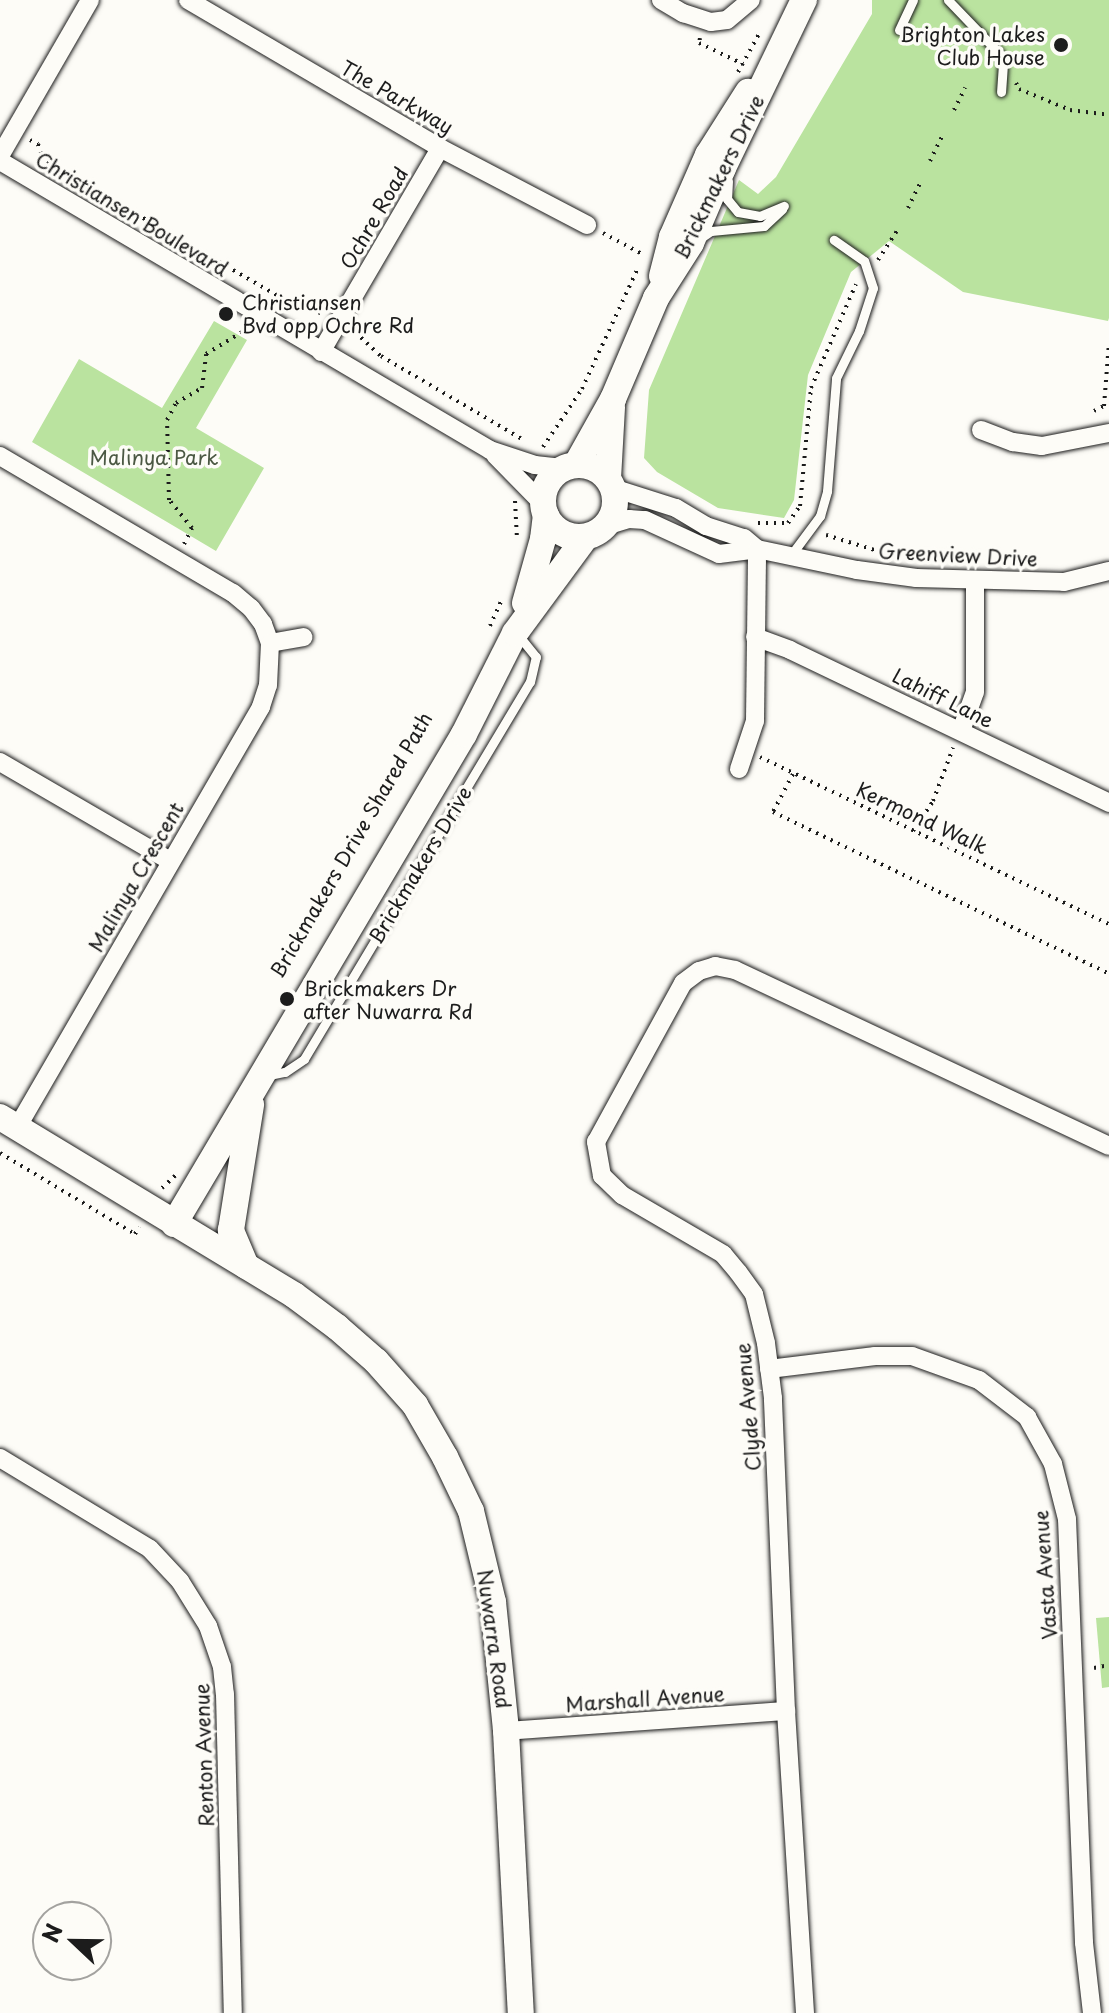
<!DOCTYPE html>
<style>
body{margin:0}
#map{position:relative;width:1109px;height:2013px;overflow:hidden;background:#fdfcf7;font-family:"Playpen Sans",sans-serif}
div>[style]{position:absolute}
.green>*{inset:0;background:#bae39f}
.path>*{height:4px;margin-top:-2px;transform-origin:0;background:repeating-linear-gradient(90deg,#1c1c1c 0 2px,transparent 0 8px)}
.roads{filter:drop-shadow(0 0 2px #1c1c1c) drop-shadow(0 0 2px #1c1c1c)}
.lane>*{height:9px;margin:-4.5px;padding:0 4.5px;transform-origin:4.5px;border-radius:4.5px;background:#fdfcf7}
.street>*{height:18px;margin:-9px;padding:0 9px;transform-origin:9px;border-radius:9px;background:#fdfcf7}
.secondary>*{height:26px;margin:-13px;padding:0 13px;transform-origin:13px;border-radius:13px;background:#fdfcf7}
.secondary>.ring{margin:-13px;padding:0;box-sizing:content-box;background:none;border:26px solid #fdfcf7;border-radius:50%}
.dots>*{width:22px;height:22px;translate:-50% -50%;box-sizing:border-box;border:4px solid #fdfcf7;border-radius:50%}
span{translate:-50% -50%;white-space:nowrap;text-align:center;line-height:1.15;-webkit-text-stroke:7px #fdfcf7;paint-order:stroke}
.poi-label{font-size:20px;color:#1c1c1c}
.right{translate:-100% -50%;text-align:right}
.left{translate:0 -50%;text-align:left}
.street-label{font-size:20px;color:#1c1c1c}
.park-label{font-size:20px;color:#4b5843}
.north{position:absolute;left:32px;top:1901px;width:80px;height:80px;box-sizing:border-box;background:#fdfcf7;border:2px solid #a3a29f;border-radius:50%;rotate:292deg;font-size:22px;font-weight:700;line-height:32px;text-align:center;color:#1c1c1c}
.north::after{content:'';display:block;margin:auto;width:28px;height:36px;background:#1c1c1c;clip-path:polygon(50% 0,100% 100%,50% 72%,0 100%)}
</style>
<div id="map">
<div class="green">
<div style="clip-path:polygon(872px 0,1109px 0,1109px 318px,1108px 321px,963px 292px,889px 241px,851px 272px,808px 375px,794px 500px,784px 518px,718px 508px,657px 472px,644px 458px,649px 390px,739px 180px,758px 194px,776px 177px,872px 14px)"></div>
<div style="clip-path:polygon(214px 321px,247px 340px,196px 428px,264px 468px,216px 551px,32px 442px,79px 359px,162px 408px)"></div>
<div style="clip-path:polygon(1109px 1617px,1109px 1687px,1102px 1688px,1096px 1618px)"></div>
</div>
<div class="path">
<div style="left:700px;top:38px;width:5px;rotate:101deg"></div>
<div style="left:699px;top:43px;width:49px;rotate:25.5deg"></div>
<div style="left:975px;top:64px;width:13px;rotate:-63deg"></div>
<div style="left:738px;top:72px;width:43px;rotate:-61.1deg"></div>
<div style="left:1016px;top:83px;width:7px;rotate:63deg"></div>
<div style="left:1019px;top:89px;width:55px;rotate:22.4deg"></div>
<div style="left:1070px;top:110px;width:39px;rotate:7deg"></div>
<div style="left:954px;top:110px;width:25px;rotate:-63deg"></div>
<div style="left:30px;top:140px;width:9px;rotate:27deg"></div>
<div style="left:38px;top:144px;width:12px;rotate:70deg"></div>
<div style="left:42px;top:155px;width:16px;rotate:45deg"></div>
<div style="left:53px;top:166px;width:280px;rotate:30deg"></div>
<div style="left:295px;top:306px;width:28px;rotate:15deg"></div>
<div style="left:930px;top:161px;width:30px;rotate:-64deg"></div>
<div style="left:908px;top:208px;width:28px;rotate:-64deg"></div>
<div style="left:603px;top:233px;width:47px;rotate:28.2deg"></div>
<div style="left:878px;top:260px;width:37px;rotate:-57deg"></div>
<div style="left:355px;top:332px;width:35px;rotate:43deg"></div>
<div style="left:381px;top:356px;width:164px;rotate:30.5deg"></div>
<div style="left:1094px;top:411px;width:11px;rotate:-27deg"></div>
<div style="left:1104px;top:406px;width:64px;rotate:-85.5deg"></div>
<div style="left:543px;top:447px;width:70px;rotate:-56.1deg"></div>
<div style="left:582px;top:389px;width:133px;rotate:-65.2deg"></div>
<div style="left:515px;top:501px;width:38px;rotate:87deg"></div>
<div style="left:758px;top:523px;width:30px"></div>
<div style="left:788px;top:523px;width:21px;rotate:-55deg"></div>
<div style="left:800px;top:506px;width:119px;rotate:-84.7deg"></div>
<div style="left:811px;top:388px;width:113px;rotate:-66.6deg"></div>
<div style="left:826px;top:535px;width:58px;rotate:17.2deg"></div>
<div style="left:184px;top:544px;width:18px;rotate:-63deg"></div>
<div style="left:192px;top:528px;width:36px;rotate:-129deg"></div>
<div style="left:169px;top:500px;width:80px;rotate:-91.4deg"></div>
<div style="left:167px;top:420px;width:19px;rotate:-62deg"></div>
<div style="left:176px;top:403px;width:30px;rotate:-30deg"></div>
<div style="left:202px;top:388px;width:34px;rotate:-83deg"></div>
<div style="left:206px;top:354px;width:42px;rotate:-31.4deg"></div>
<div style="left:490px;top:626px;width:27px;rotate:-66deg"></div>
<div style="left:760px;top:757px;width:387px;rotate:25.6deg"></div>
<div style="left:793px;top:774px;width:43px;rotate:117.8deg"></div>
<div style="left:773px;top:812px;width:373px;rotate:25.7deg"></div>
<div style="left:913px;top:831px;width:36px;rotate:-56deg"></div>
<div style="left:933px;top:801px;width:57px;rotate:-69.3deg"></div>
<div style="left:0;top:1153px;width:157px;rotate:31deg"></div>
<div style="left:135px;top:1234px;width:8px;rotate:-60deg"></div>
<div style="left:162px;top:1188px;width:19px;rotate:-43deg"></div>
<div style="left:1094px;top:1668px;width:15px;rotate:-11deg"></div>
</div>
<div class="roads">
<div class="lane">
<div style="left:948px;top:0;width:74px;rotate:46.1deg"></div>
<div style="left:999px;top:53px;width:12px;rotate:70deg"></div>
<div style="left:1003px;top:64px;width:28px;rotate:94deg"></div>
<div style="left:899px;top:30px;width:33px;rotate:-65deg"></div>
<div style="left:728px;top:181px;width:18px;rotate:93deg"></div>
<div style="left:727px;top:199px;width:17px;rotate:50deg"></div>
<div style="left:738px;top:212px;width:22px;rotate:10deg"></div>
<div style="left:760px;top:216px;width:26px;rotate:-23deg"></div>
<div style="left:702px;top:237px;width:11px;rotate:-34deg"></div>
<div style="left:711px;top:231px;width:53px;rotate:-5.4deg"></div>
<div style="left:764px;top:226px;width:25px;rotate:-43deg"></div>
<div style="left:791px;top:555px;width:49px;rotate:-53.4deg"></div>
<div style="left:820px;top:516px;width:26px;rotate:-74deg"></div>
<div style="left:827px;top:491px;width:113px;rotate:-85.4deg"></div>
<div style="left:836px;top:378px;width:52px;rotate:-63.9deg"></div>
<div style="left:859px;top:331px;width:45px;rotate:-72deg"></div>
<div style="left:873px;top:288px;width:28px;rotate:-108deg"></div>
<div style="left:864px;top:261px;width:37px;rotate:-145deg"></div>
<div style="left:269px;top:1075px;width:16px;rotate:-11deg"></div>
<div style="left:285px;top:1072px;width:23px;rotate:-34deg"></div>
<div style="left:304px;top:1059px;width:440px;rotate:-59.1deg"></div>
<div style="left:530px;top:682px;width:26px;rotate:-77deg"></div>
<div style="left:536px;top:657px;width:28px;rotate:-129deg"></div>
</div>
<div class="street">
<div style="left:188px;top:0;width:292px;rotate:30.4deg"></div>
<div style="left:440px;top:148px;width:166px;rotate:27.6deg"></div>
<div style="left:661px;top:0;width:26px;rotate:31deg"></div>
<div style="left:683px;top:13px;width:29px;rotate:18deg"></div>
<div style="left:711px;top:22px;width:16px;rotate:-7deg"></div>
<div style="left:727px;top:20px;width:31px;rotate:-40deg"></div>
<div style="left:0;top:156px;width:180px;rotate:-60deg"></div>
<div style="left:0;top:161px;width:569px;rotate:30.53deg"></div>
<div style="left:490px;top:450px;width:47px;rotate:18.4deg"></div>
<div style="left:535px;top:465px;width:30px;rotate:6deg"></div>
<div style="left:321px;top:352px;width:236px;rotate:-59.7deg"></div>
<div style="left:981px;top:430px;width:34px;rotate:21deg"></div>
<div style="left:1013px;top:442px;width:29px;rotate:8deg"></div>
<div style="left:1042px;top:446px;width:68px;rotate:-11deg"></div>
<div style="left:495px;top:455px;width:69px;rotate:45.6deg"></div>
<div style="left:0;top:456px;width:270px;rotate:30.5deg"></div>
<div style="left:233px;top:593px;width:23px;rotate:40deg"></div>
<div style="left:251px;top:608px;width:20px;rotate:53deg"></div>
<div style="left:263px;top:624px;width:20px;rotate:70deg"></div>
<div style="left:270px;top:643px;width:42px;rotate:92.7deg"></div>
<div style="left:268px;top:685px;width:23px;rotate:108deg"></div>
<div style="left:261px;top:707px;width:485px;rotate:120.1deg"></div>
<div style="left:613px;top:488px;width:66px;rotate:17.6deg"></div>
<div style="left:676px;top:508px;width:35px;rotate:31deg"></div>
<div style="left:706px;top:526px;width:40px;rotate:18deg"></div>
<div style="left:744px;top:538px;width:17px;rotate:40deg"></div>
<div style="left:606px;top:526px;width:24px;rotate:-17deg"></div>
<div style="left:629px;top:519px;width:16px;rotate:4deg"></div>
<div style="left:645px;top:520px;width:81px;rotate:24.7deg"></div>
<div style="left:719px;top:554px;width:38px;rotate:-7deg"></div>
<div style="left:757px;top:549px;width:102px;rotate:11.9deg"></div>
<div style="left:857px;top:570px;width:60px;rotate:7.7deg"></div>
<div style="left:916px;top:578px;width:148px;rotate:1.5deg"></div>
<div style="left:1064px;top:582px;width:46px;rotate:-13.7deg"></div>
<div style="left:755px;top:637px;width:37px;rotate:20deg"></div>
<div style="left:790px;top:650px;width:354px;rotate:25.6deg"></div>
<div style="left:270px;top:643px;width:34px;rotate:-10deg"></div>
<div style="left:961px;top:731px;width:41px;rotate:-70.3deg"></div>
<div style="left:975px;top:692px;width:112px;rotate:-90deg"></div>
<div style="left:0;top:762px;width:197px;rotate:30.2deg"></div>
<div style="left:739px;top:769px;width:51px;rotate:-71.6deg"></div>
<div style="left:755px;top:721px;width:172px;rotate:-89.3deg"></div>
<div style="left:769px;top:1369px;width:107px;rotate:-7deg"></div>
<div style="left:875px;top:1356px;width:37px"></div>
<div style="left:912px;top:1356px;width:71px;rotate:19.7deg"></div>
<div style="left:979px;top:1380px;width:61px;rotate:37.6deg"></div>
<div style="left:1027px;top:1417px;width:54px;rotate:61deg"></div>
<div style="left:1053px;top:1464px;width:57px;rotate:75.7deg"></div>
<div style="left:1067px;top:1519px;width:424px;rotate:87.7deg"></div>
<div style="left:1084px;top:1943px;width:70px;rotate:83.5deg"></div>
<div style="left:0;top:1458px;width:175px;rotate:31.2deg"></div>
<div style="left:150px;top:1549px;width:44px;rotate:46.8deg"></div>
<div style="left:180px;top:1581px;width:53px;rotate:58.1deg"></div>
<div style="left:208px;top:1626px;width:43px;rotate:71.1deg"></div>
<div style="left:222px;top:1667px;width:27px;rotate:84deg"></div>
<div style="left:225px;top:1694px;width:319px;rotate:88.6deg"></div>
<div style="left:506px;top:1731px;width:281px;rotate:-4.1deg"></div>
<div style="left:805px;top:2013px;width:303px;rotate:-93.6deg"></div>
<div style="left:786px;top:1711px;width:313px;rotate:-92.4deg"></div>
<div style="left:773px;top:1398px;width:55px;rotate:-97.3deg"></div>
<div style="left:766px;top:1343px;width:50px;rotate:-103.8deg"></div>
<div style="left:754px;top:1294px;width:27px;rotate:-126deg"></div>
<div style="left:738px;top:1272px;width:23px;rotate:-130deg"></div>
<div style="left:723px;top:1254px;width:117px;rotate:-149.7deg"></div>
<div style="left:622px;top:1195px;width:28px;rotate:-136deg"></div>
<div style="left:602px;top:1176px;width:35px;rotate:-100deg"></div>
<div style="left:596px;top:1142px;width:181px;rotate:-61.3deg"></div>
<div style="left:683px;top:983px;width:20px;rotate:-37deg"></div>
<div style="left:699px;top:971px;width:17px;rotate:-17deg"></div>
<div style="left:715px;top:966px;width:20px;rotate:11deg"></div>
<div style="left:735px;top:970px;width:413px;rotate:25.2deg"></div>
</div>
<div class="secondary">
<div style="left:662px;top:276px;width:40px;rotate:-75.6deg"></div>
<div style="left:672px;top:237px;width:90px;rotate:-66.3deg"></div>
<div style="left:708px;top:155px;width:75px;rotate:-57.6deg"></div>
<div class="ring" style="left:543px;top:465px;width:46px;height:46px"></div>
<div style="left:576px;top:465px;width:76px;rotate:-60.7deg"></div>
<div style="left:613px;top:399px;width:110px;rotate:-66.9deg"></div>
<div style="left:656px;top:298px;width:65px;rotate:-57.5deg"></div>
<div style="left:691px;top:243px;width:82px;rotate:-66.9deg"></div>
<div style="left:723px;top:168px;width:187px;rotate:-64.3deg"></div>
<div style="left:608px;top:479px;width:72px;rotate:-86.8deg"></div>
<div style="left:525px;top:603px;width:66px;rotate:-74.3deg"></div>
<div style="left:543px;top:539px;width:24px;rotate:-83deg"></div>
<div style="left:0;top:1117px;width:344px;rotate:31.2deg"></div>
<div style="left:294px;top:1295px;width:54px;rotate:36.7deg"></div>
<div style="left:337px;top:1327px;width:52px;rotate:41.1deg"></div>
<div style="left:376px;top:1361px;width:59px;rotate:48.4deg"></div>
<div style="left:415px;top:1405px;width:60px;rotate:60deg"></div>
<div style="left:445px;top:1457px;width:60px;rotate:64.3deg"></div>
<div style="left:471px;top:1511px;width:94px;rotate:76.4deg"></div>
<div style="left:493px;top:1602px;width:130px;rotate:84.2deg"></div>
<div style="left:506px;top:1731px;width:282px;rotate:87deg"></div>
<div style="left:174px;top:1224px;width:569px;rotate:-59.38deg"></div>
<div style="left:464px;top:734px;width:113px;rotate:-63.2deg"></div>
<div style="left:515px;top:633px;width:118px;rotate:-53.6deg"></div>
<div style="left:246px;top:1266px;width:39px;rotate:-113deg"></div>
<div style="left:231px;top:1230px;width:127px;rotate:-80.9deg"></div>
</div>
</div>
<div class="dots">
<div style="left:1061px;top:45px;background:#1c1c1c"></div>
<div style="left:226px;top:314px;background:#1c1c1c"></div>
<div style="left:287px;top:999px;background:#1c1c1c"></div>
</div>
<div class="poi-label">
<span class="right" style="left:1045px;top:46px">Brighton Lakes<br>Club House</span>
<span class="left" style="left:242px;top:314px">Christiansen<br>Bvd opp Ochre Rd</span>
<span class="left" style="left:303px;top:1000px">Brickmakers Dr<br>after Nuwarra Rd</span>
</div>
<div class="street-label">
<span style="left:397px;top:97px;rotate:30deg">The Parkway</span>
<span style="left:719px;top:177px;rotate:-64deg">Brickmakers Drive</span>
<span style="left:132px;top:214px;rotate:31deg">Christiansen Boulevard</span>
<span style="left:374px;top:218px;rotate:-60deg">Ochre Road</span>
<span style="left:958px;top:555px;rotate:3deg">Greenview Drive</span>
<span style="left:943px;top:698px;rotate:26deg">Lahiff Lane</span>
<span style="left:922px;top:818px;rotate:25deg">Kermond Walk</span>
<span style="left:351px;top:845px;rotate:-60deg">Brickmakers Drive Shared Path</span>
<span style="left:420px;top:865px;rotate:-59deg">Brickmakers Drive</span>
<span style="left:136px;top:877px;rotate:-60deg">Malinya Crescent</span>
<span style="left:748px;top:1407px;rotate:-95deg">Clyde Avenue</span>
<span style="left:1045px;top:1575px;rotate:-94deg">Vasta Avenue</span>
<span style="left:494px;top:1639px;rotate:82deg">Nuwarra Road</span>
<span style="left:645px;top:1699px;rotate:-4deg">Marshall Avenue</span>
<span style="left:204px;top:1755px;rotate:-92deg">Renton Avenue</span>
</div>
<div class="park-label">
<span style="left:154px;top:457px">Malinya Park</span>
</div>
<div class="north">N</div>
</div>
